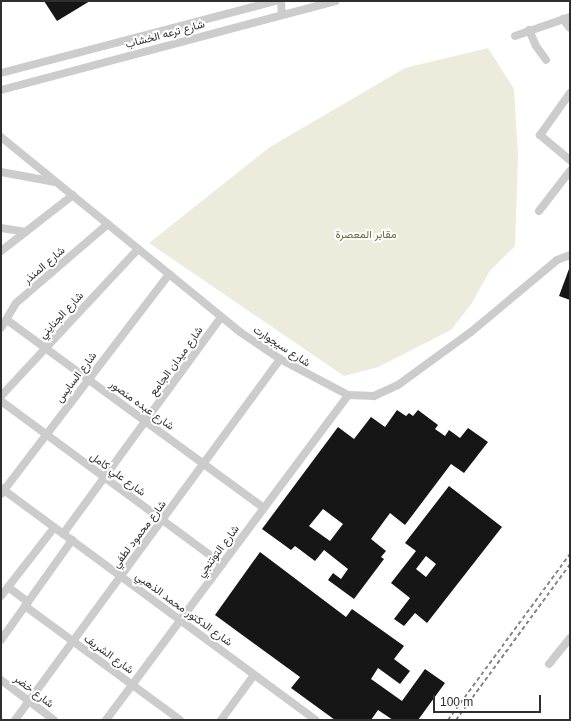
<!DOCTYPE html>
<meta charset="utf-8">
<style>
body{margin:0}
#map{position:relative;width:571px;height:721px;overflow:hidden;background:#fff;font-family:Arial,Vazirmatn,sans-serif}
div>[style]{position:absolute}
.green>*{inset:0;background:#ecebdc}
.building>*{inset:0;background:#161616}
.minor>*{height:8px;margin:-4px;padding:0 4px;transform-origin:4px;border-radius:4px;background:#ccc}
.rail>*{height:2px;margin-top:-1px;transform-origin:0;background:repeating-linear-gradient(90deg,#848484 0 4px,transparent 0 7px)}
span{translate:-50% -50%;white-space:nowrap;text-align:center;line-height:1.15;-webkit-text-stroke:4px #fff;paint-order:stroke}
.street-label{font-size:11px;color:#2f2f2f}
.park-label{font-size:11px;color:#6c6a3a}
.frame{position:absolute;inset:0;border:2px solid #2f2f2f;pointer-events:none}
.scale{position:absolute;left:433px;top:695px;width:108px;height:18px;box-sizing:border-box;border:2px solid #2f2f2f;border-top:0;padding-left:5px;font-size:12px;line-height:14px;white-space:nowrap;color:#2f2f2f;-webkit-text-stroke:3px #fff;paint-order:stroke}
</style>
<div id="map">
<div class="green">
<div style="clip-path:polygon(488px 48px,514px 89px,518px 156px,515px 246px,489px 272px,472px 303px,451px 330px,378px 367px,344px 376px,149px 243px,270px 147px,405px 68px)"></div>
</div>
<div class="building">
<div style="clip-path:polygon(44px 1px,90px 1px,57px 21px)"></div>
<div style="clip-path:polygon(569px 269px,570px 269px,570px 300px,559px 296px)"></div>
<div style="clip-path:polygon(evenodd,397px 410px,406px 416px,409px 413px,413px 416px,418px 410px,438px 425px,435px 429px,445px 436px,449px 430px,460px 438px,468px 428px,488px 442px,464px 473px,451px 464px,405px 525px,390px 513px,371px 539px,386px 551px,381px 557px,384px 559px,354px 599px,328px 580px,333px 573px,341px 579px,348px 569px,324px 550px,315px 561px,295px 546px,291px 550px,262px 529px,338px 427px,354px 439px,371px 417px,385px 427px,397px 410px,323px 509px,343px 524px,330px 541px,309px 526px,323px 509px)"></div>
<div style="clip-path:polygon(evenodd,449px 486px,502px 527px,427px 623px,415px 613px,404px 626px,394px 619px,410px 598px,391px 583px,416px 551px,405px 543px,449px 486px,426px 556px,436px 564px,426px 577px,416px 569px,426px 556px)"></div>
<div style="clip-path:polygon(260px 552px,346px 617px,352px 609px,404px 646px,394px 659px,410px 671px,400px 684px,378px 668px,371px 679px,402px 701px,425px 669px,445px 683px,418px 720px,393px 720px,378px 710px,371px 720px,335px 720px,291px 688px,300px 677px,215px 615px)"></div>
</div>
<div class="minor">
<div style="left:281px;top:1px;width:14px;rotate:86deg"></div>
<div style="left:563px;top:19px;width:11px;rotate:52deg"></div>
<div style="left:529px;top:30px;width:17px;rotate:66deg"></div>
<div style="left:536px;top:46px;width:17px;rotate:54deg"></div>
<div style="left:515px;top:36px;width:58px;rotate:-19.1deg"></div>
<div style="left:1px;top:73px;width:284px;rotate:-14.7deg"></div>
<div style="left:1px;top:90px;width:346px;rotate:-14.9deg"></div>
<div style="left:570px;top:93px;width:52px;rotate:125.5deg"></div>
<div style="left:540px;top:135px;width:39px;rotate:40deg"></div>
<div style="left:1px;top:137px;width:308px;rotate:39.2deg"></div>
<div style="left:240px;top:332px;width:48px;rotate:34deg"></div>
<div style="left:280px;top:359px;width:77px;rotate:27.9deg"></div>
<div style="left:348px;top:395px;width:26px;rotate:2deg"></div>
<div style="left:374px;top:396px;width:26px;rotate:-25deg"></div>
<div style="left:398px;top:385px;width:90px;rotate:-36deg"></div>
<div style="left:471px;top:332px;width:112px;rotate:-39.9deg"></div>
<div style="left:557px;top:260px;width:14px;rotate:-21deg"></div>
<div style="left:1px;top:172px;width:55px;rotate:10.5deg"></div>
<div style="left:539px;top:211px;width:51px;rotate:-52.2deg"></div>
<div style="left:1px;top:228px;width:25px;rotate:9deg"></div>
<div style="left:1px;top:251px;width:91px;rotate:-37.9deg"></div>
<div style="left:7px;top:320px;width:318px;rotate:36.2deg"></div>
<div style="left:1px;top:328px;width:29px;rotate:-59deg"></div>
<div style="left:16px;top:303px;width:121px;rotate:-40.7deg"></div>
<div style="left:1px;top:396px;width:201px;rotate:-47deg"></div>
<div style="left:1px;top:401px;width:275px;rotate:36.4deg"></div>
<div style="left:1px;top:488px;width:391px;rotate:36.4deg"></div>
<div style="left:1px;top:494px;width:277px;rotate:-52.6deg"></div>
<div style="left:63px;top:534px;width:268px;rotate:-53.9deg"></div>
<div style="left:8px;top:587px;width:25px;rotate:37deg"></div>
<div style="left:1px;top:596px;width:86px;rotate:-52.1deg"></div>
<div style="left:25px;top:606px;width:192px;rotate:36.3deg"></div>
<div style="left:1px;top:640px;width:123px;rotate:-54.6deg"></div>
<div style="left:549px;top:664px;width:33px;rotate:-51deg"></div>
<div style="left:1px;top:680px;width:66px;rotate:37deg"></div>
<div style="left:15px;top:720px;width:448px;rotate:-53.7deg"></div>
<div style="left:106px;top:720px;width:405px;rotate:-53.3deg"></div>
<div style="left:221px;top:720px;width:56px;rotate:-53.7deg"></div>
</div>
<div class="rail">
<div style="left:448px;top:720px;width:206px;rotate:-53.7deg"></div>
<div style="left:456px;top:720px;width:193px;rotate:-53.8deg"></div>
</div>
<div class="street-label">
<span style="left:165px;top:34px;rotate:-15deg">شارع ترعه الخشاب</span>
<span style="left:44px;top:265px;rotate:-41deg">شارع المنذر</span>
<span style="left:61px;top:315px;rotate:-47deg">شارع الجنايني</span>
<span style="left:282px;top:346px;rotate:33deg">شارع سيجوارت</span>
<span style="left:176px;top:361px;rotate:-54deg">شارع ميدان الجامع</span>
<span style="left:76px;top:377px;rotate:-53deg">شارع السايس</span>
<span style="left:142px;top:405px;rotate:36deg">شارع عبده منصور</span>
<span style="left:118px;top:474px;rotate:36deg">شارع علي كامل</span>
<span style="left:139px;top:534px;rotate:-53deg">شارع محمود لطفي</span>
<span style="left:218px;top:551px;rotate:-53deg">شارع التوتنجي</span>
<span style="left:184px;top:609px;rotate:36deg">شارع الدكتور محمد الذهبي</span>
<span style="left:109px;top:654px;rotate:36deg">شارع الشريف</span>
<span style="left:34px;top:691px;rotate:37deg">شارع خضر</span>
</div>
<div class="park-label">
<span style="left:366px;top:234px">مقابر المعصرة</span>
</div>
<div class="frame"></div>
<div class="scale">100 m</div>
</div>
